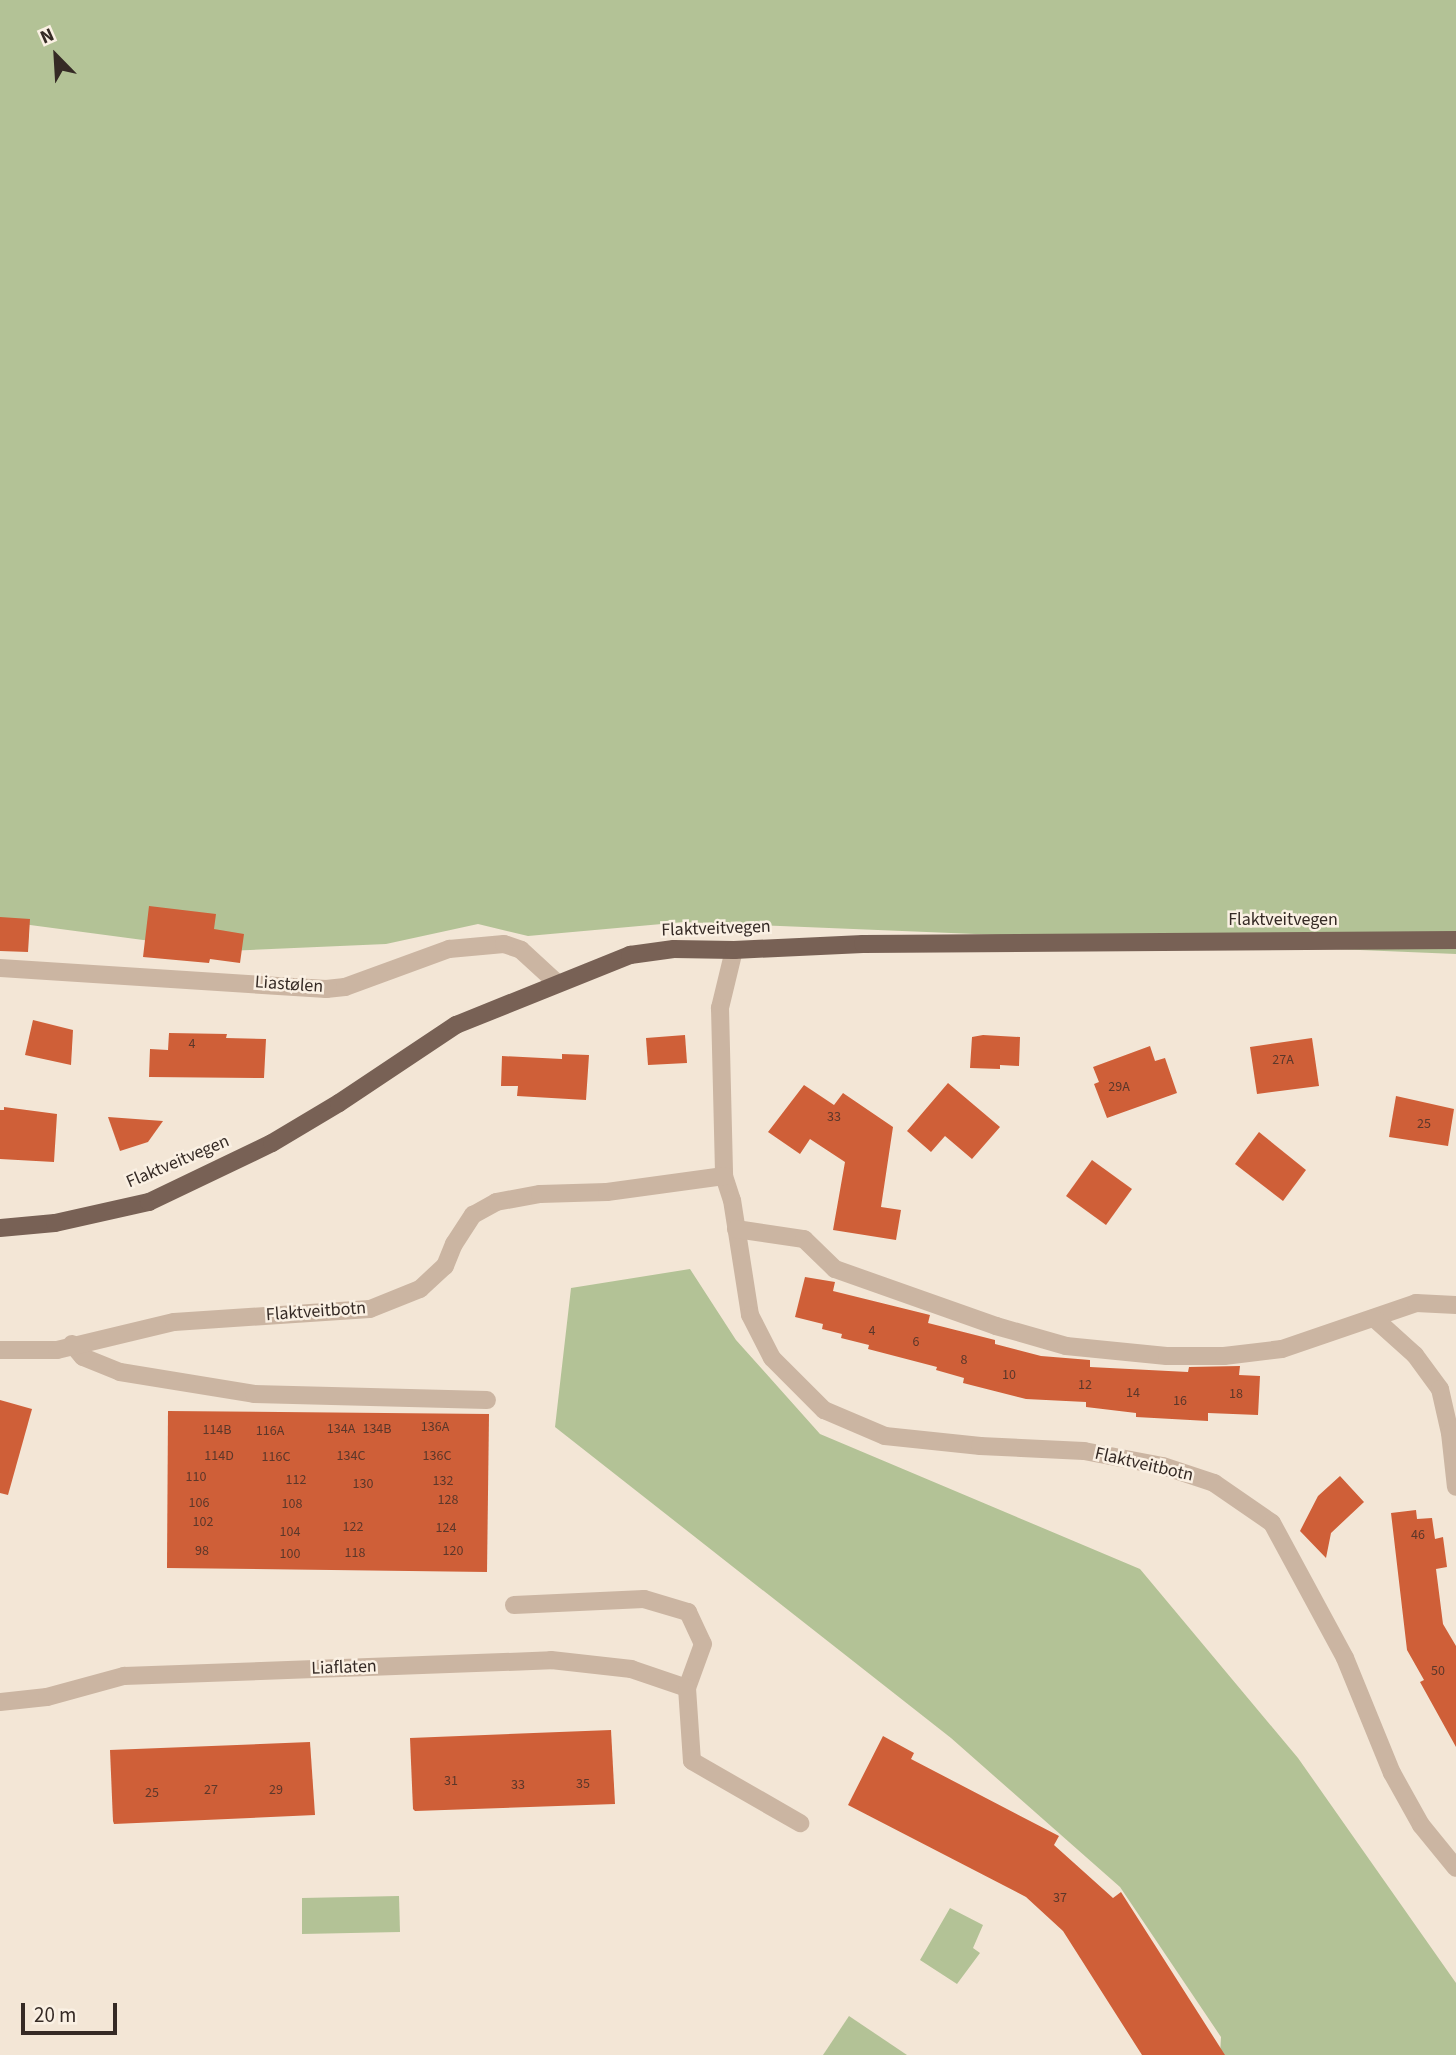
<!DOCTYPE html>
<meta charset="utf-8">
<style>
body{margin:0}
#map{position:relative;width:1456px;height:2055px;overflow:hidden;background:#f3e6d6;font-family:"Source Sans 3",sans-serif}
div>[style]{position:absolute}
.green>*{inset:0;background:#b3c296}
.building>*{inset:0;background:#cf5f38}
.minor>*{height:18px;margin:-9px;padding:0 9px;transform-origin:9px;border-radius:9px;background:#cbb5a2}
.major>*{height:18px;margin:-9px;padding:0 9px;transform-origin:9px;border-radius:9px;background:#786155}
span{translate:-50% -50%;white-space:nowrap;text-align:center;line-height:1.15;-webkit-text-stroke:5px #faf0e3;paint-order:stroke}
.number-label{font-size:14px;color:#5c372a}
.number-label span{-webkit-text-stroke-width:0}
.street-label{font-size:18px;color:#352a25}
.north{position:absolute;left:21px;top:21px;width:70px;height:70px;-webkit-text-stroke:5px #faf0e3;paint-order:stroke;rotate:336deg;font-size:19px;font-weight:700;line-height:28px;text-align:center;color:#352a25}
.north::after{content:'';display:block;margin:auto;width:24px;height:32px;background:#352a25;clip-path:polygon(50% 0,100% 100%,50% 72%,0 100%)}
.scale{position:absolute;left:21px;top:2003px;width:96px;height:32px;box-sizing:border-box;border:4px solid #352a25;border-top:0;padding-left:9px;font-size:21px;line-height:24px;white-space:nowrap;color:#352a25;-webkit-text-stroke:5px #faf0e3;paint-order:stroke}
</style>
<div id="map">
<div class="green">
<div style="clip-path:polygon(0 0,1456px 0,1456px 954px,684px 922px,528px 936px,478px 924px,386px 944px,226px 951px,0 921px)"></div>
<div style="clip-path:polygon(690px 1269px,736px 1340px,820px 1434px,1140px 1569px,1298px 1758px,1456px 1983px,1456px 2055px,1220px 2055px,1221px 2037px,1120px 1887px,951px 1738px,555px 1427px,571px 1288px)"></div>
<div style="clip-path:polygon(399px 1896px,400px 1932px,302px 1934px,302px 1898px)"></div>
<div style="clip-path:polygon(950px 1908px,983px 1925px,973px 1948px,980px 1953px,957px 1984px,920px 1960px)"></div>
<div style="clip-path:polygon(849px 2016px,907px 2055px,823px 2055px)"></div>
</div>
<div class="building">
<div style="clip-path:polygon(149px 906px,216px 914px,214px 929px,244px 934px,240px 963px,210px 959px,209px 963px,143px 957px)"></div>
<div style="clip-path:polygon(0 917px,30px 919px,28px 952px,0 951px)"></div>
<div style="clip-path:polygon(33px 1020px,73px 1030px,71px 1065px,25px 1055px)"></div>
<div style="clip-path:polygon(169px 1033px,227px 1034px,226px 1038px,266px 1039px,264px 1078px,149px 1077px,150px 1049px,168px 1050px)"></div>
<div style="clip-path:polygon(685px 1035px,687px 1063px,648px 1065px,646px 1038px)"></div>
<div style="clip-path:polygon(983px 1035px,1020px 1037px,1019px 1066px,1000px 1065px,1000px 1069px,970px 1068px,972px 1037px)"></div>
<div style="clip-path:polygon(1312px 1038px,1319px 1086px,1257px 1094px,1250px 1047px)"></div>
<div style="clip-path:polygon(1150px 1046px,1155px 1061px,1165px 1058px,1177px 1093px,1107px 1118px,1094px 1084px,1099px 1082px,1093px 1067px)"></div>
<div style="clip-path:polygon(562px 1054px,589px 1055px,586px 1100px,517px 1096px,518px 1086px,501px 1086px,502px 1056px,562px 1059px)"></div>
<div style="clip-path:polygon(948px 1083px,1000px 1127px,972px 1159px,945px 1136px,931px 1152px,907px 1131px)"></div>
<div style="clip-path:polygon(804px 1085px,834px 1105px,843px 1093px,893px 1127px,881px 1207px,901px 1210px,896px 1240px,833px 1230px,845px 1162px,810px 1139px,800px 1154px,768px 1132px)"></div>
<div style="clip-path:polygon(1396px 1096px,1454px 1109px,1448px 1146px,1389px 1137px)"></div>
<div style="clip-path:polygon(4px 1107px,57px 1114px,54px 1162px,0 1159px,0 1110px,4px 1110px)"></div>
<div style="clip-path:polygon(108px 1117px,163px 1121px,148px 1142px,120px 1151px)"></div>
<div style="clip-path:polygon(1259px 1132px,1306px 1170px,1283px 1201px,1235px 1164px)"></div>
<div style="clip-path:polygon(1092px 1160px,1132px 1189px,1106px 1225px,1066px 1196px)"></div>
<div style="clip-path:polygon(805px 1277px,835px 1282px,833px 1291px,930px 1315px,928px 1323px,995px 1340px,995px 1344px,1041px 1356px,1090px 1360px,1090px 1367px,1188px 1372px,1189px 1367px,1240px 1366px,1239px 1375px,1260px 1376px,1258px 1415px,1208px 1413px,1208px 1421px,1136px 1417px,1136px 1413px,1086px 1407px,1086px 1402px,1026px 1399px,963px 1383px,964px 1378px,936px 1370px,937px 1367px,868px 1349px,869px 1345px,841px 1338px,842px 1334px,822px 1329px,823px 1324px,795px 1317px)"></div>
<div style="clip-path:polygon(0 1400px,32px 1409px,8px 1495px,0 1493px)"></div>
<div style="clip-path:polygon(168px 1411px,489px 1414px,487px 1572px,167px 1568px)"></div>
<div style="clip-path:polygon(1340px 1476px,1364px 1502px,1331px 1533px,1326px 1558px,1300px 1531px,1318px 1496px)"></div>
<div style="clip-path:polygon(1416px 1510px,1417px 1519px,1432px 1518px,1435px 1539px,1443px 1537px,1447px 1567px,1436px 1569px,1443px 1624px,1456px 1646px,1456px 1747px,1420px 1682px,1424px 1680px,1407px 1650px,1391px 1513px)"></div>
<div style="clip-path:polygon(611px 1730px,615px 1804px,415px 1811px,413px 1809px,410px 1738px)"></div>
<div style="clip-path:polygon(883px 1736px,914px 1753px,911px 1759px,1059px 1836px,1054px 1845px,1113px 1898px,1121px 1892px,1225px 2055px,1142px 2055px,1063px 1931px,1026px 1897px,848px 1805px)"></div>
<div style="clip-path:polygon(310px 1742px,315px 1815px,114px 1824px,113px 1821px,110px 1750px)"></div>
</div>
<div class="minor">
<div style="left:734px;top:950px;width:60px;rotate:103.6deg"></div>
<div style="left:720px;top:1008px;width:168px;rotate:88.6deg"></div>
<div style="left:724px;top:1176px;width:25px;rotate:72deg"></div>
<div style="left:732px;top:1200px;width:116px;rotate:81.1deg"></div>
<div style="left:750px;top:1315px;width:48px;rotate:62.9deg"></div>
<div style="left:772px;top:1358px;width:74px;rotate:45deg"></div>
<div style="left:824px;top:1410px;width:66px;rotate:23.1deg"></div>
<div style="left:885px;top:1436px;width:96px;rotate:6deg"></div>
<div style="left:980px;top:1446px;width:104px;rotate:2.8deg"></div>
<div style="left:1084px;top:1451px;width:80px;rotate:10.8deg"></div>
<div style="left:1163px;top:1466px;width:54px;rotate:18.4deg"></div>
<div style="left:1214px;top:1483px;width:70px;rotate:34.6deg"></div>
<div style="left:1272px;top:1523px;width:153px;rotate:61.6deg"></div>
<div style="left:1345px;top:1658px;width:124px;rotate:67.8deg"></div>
<div style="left:1392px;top:1773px;width:60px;rotate:60.9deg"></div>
<div style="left:1421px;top:1825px;width:55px;rotate:50.9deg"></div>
<div style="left:0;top:968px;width:327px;rotate:3.7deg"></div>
<div style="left:326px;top:989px;width:19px;rotate:-6deg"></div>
<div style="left:345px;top:987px;width:111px;rotate:-20.1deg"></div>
<div style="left:449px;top:949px;width:55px;rotate:-5.2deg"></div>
<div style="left:504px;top:944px;width:18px;rotate:19deg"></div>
<div style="left:521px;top:950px;width:49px;rotate:42.5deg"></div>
<div style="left:736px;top:1229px;width:69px;rotate:8.4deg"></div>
<div style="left:804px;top:1239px;width:43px;rotate:44.1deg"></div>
<div style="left:835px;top:1269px;width:171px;rotate:19.5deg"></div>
<div style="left:996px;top:1326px;width:73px;rotate:15.9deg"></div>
<div style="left:1066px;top:1346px;width:101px;rotate:5.7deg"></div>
<div style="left:1167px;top:1356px;width:57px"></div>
<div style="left:1224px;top:1356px;width:58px;rotate:-6.9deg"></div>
<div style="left:1282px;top:1349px;width:142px;rotate:-18.9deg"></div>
<div style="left:1416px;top:1303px;width:40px;rotate:2.9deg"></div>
<div style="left:1375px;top:1319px;width:54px;rotate:42deg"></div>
<div style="left:1415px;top:1355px;width:42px;rotate:53.7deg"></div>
<div style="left:1440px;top:1389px;width:45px;rotate:77.2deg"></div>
<div style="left:1450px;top:1433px;width:54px;rotate:83.7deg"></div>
<div style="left:72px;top:1344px;width:17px;rotate:50deg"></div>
<div style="left:83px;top:1357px;width:40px;rotate:22deg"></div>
<div style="left:120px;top:1372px;width:136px;rotate:9.3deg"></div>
<div style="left:254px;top:1394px;width:233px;rotate:1.5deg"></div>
<div style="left:0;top:1350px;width:57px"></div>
<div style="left:57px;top:1350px;width:120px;rotate:-13.5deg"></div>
<div style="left:174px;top:1322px;width:196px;rotate:-3.8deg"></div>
<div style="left:370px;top:1309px;width:54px;rotate:-21.8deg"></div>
<div style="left:420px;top:1289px;width:34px;rotate:-43deg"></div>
<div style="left:445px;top:1266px;width:24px;rotate:-68deg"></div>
<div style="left:454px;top:1244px;width:35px;rotate:-57deg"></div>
<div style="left:473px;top:1215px;width:26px;rotate:-29deg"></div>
<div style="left:496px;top:1202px;width:45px;rotate:-10.3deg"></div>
<div style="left:540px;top:1194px;width:67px;rotate:-1.7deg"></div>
<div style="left:607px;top:1192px;width:118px;rotate:-7.8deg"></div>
<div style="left:514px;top:1605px;width:130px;rotate:-2.6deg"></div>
<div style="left:644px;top:1599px;width:46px;rotate:16.5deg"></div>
<div style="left:688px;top:1612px;width:35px;rotate:65deg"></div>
<div style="left:703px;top:1644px;width:47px;rotate:110deg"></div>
<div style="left:0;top:1702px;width:47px;rotate:-6.1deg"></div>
<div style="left:47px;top:1697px;width:80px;rotate:-15.3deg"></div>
<div style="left:124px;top:1676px;width:427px;rotate:-2.1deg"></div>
<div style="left:551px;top:1660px;width:81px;rotate:6.4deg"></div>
<div style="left:631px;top:1669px;width:59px;rotate:18.7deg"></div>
<div style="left:687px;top:1688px;width:73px;rotate:86.1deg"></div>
<div style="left:692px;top:1761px;width:125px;rotate:29.9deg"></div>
</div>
<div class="major">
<div style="left:0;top:1228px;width:55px;rotate:-5.2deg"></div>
<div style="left:55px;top:1223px;width:96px;rotate:-12.6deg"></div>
<div style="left:149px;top:1202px;width:136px;rotate:-25.6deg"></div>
<div style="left:272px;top:1143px;width:78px;rotate:-30.8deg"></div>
<div style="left:339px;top:1103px;width:141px;rotate:-33.7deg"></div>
<div style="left:456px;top:1025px;width:188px;rotate:-21.9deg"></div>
<div style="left:630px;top:955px;width:44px;rotate:-7.8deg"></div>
<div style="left:674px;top:949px;width:60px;rotate:1deg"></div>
<div style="left:734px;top:950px;width:129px;rotate:-2.7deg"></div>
<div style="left:863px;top:944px;width:593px;rotate:-0.39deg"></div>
</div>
<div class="number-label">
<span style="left:192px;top:1044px">4</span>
<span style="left:1283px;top:1060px">27A</span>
<span style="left:1119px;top:1087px">29A</span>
<span style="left:834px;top:1117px">33</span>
<span style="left:1424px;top:1124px">25</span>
<span style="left:872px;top:1331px">4</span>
<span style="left:916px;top:1342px">6</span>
<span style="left:964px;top:1360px">8</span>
<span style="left:1009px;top:1375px">10</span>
<span style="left:1085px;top:1385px">12</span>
<span style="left:1133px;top:1393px">14</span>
<span style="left:1236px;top:1394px">18</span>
<span style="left:1180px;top:1401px">16</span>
<span style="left:435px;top:1427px">136A</span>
<span style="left:341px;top:1429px">134A</span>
<span style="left:377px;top:1429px">134B</span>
<span style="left:217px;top:1430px">114B</span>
<span style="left:270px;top:1431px">116A</span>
<span style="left:219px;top:1456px">114D</span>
<span style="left:351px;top:1456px">134C</span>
<span style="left:437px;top:1456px">136C</span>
<span style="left:276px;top:1457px">116C</span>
<span style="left:196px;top:1477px">110</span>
<span style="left:296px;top:1480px">112</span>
<span style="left:443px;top:1481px">132</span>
<span style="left:363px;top:1484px">130</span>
<span style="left:448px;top:1500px">128</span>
<span style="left:199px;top:1503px">106</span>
<span style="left:292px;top:1504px">108</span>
<span style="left:203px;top:1522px">102</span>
<span style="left:353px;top:1527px">122</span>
<span style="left:446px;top:1528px">124</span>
<span style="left:290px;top:1532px">104</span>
<span style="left:1418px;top:1535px">46</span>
<span style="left:202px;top:1551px">98</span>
<span style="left:453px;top:1551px">120</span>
<span style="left:355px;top:1553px">118</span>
<span style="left:290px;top:1554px">100</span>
<span style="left:1438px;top:1671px">50</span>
<span style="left:451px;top:1781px">31</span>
<span style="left:583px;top:1784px">35</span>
<span style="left:518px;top:1785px">33</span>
<span style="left:211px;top:1790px">27</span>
<span style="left:276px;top:1790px">29</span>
<span style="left:152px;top:1793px">25</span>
<span style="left:1060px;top:1898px">37</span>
</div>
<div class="street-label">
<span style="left:1283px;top:920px">Flaktveitvegen</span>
<span style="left:716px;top:929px;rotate:-2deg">Flaktveitvegen</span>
<span style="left:289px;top:985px;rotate:4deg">Liastølen</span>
<span style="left:178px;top:1162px;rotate:-23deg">Flaktveitvegen</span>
<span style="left:316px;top:1312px;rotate:-4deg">Flaktveitbotn</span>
<span style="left:1144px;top:1465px;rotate:13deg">Flaktveitbotn</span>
<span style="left:344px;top:1668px;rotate:-2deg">Liaflaten</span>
</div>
<div class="north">N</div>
<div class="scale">20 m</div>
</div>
